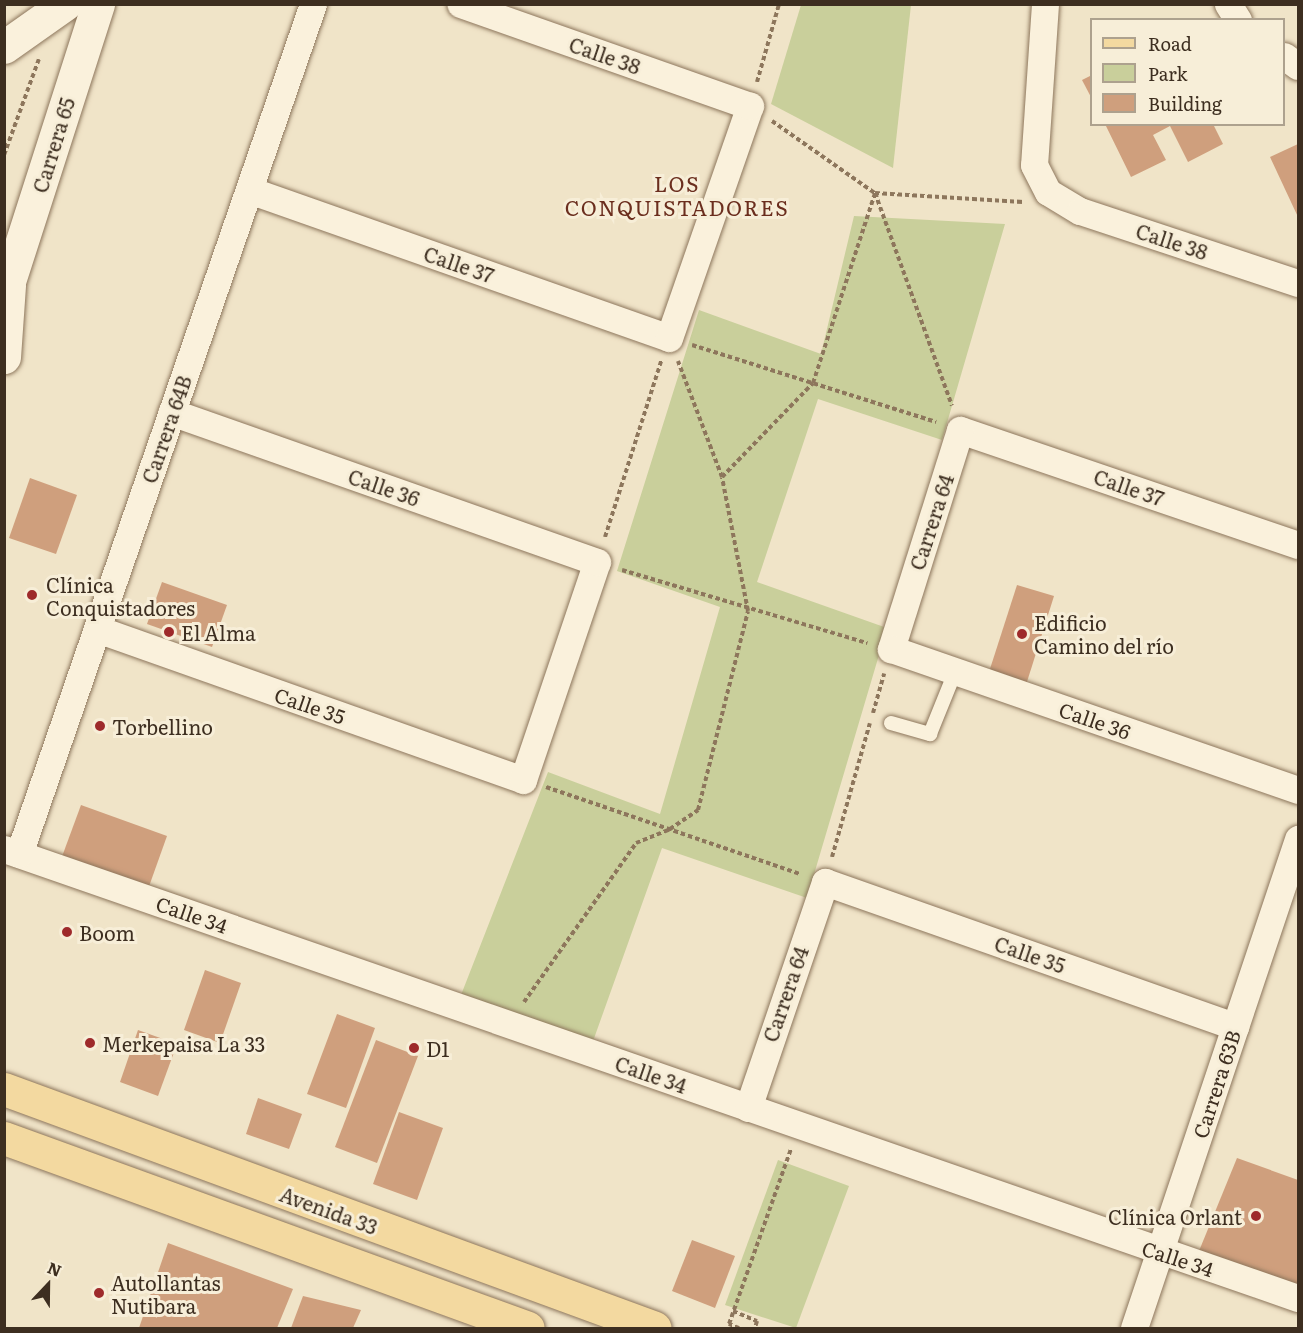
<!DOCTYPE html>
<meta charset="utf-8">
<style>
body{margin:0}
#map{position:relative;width:1303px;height:1333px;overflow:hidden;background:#f0e4c8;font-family:Literata,serif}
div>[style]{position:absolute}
.green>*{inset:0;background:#c9cf9b}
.building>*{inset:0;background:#cf9f7d}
.path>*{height:4px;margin-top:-2px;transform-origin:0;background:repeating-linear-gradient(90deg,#8d765c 0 4.5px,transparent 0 7.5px)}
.roads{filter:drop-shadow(0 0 2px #8d765c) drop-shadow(0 0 2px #8d765c)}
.lane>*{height:14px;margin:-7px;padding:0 7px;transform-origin:7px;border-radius:7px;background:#faf1dc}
.street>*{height:27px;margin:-13.5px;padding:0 13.5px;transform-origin:13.5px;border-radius:13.5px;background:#faf1dc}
.secondary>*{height:33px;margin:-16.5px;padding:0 16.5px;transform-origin:16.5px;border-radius:16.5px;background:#faf1dc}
.primary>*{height:33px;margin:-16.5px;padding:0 16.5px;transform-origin:16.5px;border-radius:16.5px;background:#f3d9a0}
.dots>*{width:16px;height:16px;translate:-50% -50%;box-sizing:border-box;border:3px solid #f7eed8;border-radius:50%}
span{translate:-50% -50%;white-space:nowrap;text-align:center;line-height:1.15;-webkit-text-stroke:6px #f7eed8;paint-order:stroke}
.street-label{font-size:20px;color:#3d2e20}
.poi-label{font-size:20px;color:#3d2e20}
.left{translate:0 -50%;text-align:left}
.right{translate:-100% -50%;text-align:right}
.neighbourhood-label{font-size:21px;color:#6b2e1e;letter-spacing:1.5px}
.frame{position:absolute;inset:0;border:6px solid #3d2e20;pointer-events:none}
.legend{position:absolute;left:1090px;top:18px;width:195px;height:108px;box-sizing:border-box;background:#f7eed8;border:2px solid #ada18e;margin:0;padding:8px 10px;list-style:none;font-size:18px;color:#3d2e20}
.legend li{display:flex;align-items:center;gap:12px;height:30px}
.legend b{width:30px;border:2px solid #ada18e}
.north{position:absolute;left:18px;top:1255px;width:60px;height:60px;-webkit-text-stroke:4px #f7eed8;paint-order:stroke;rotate:22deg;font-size:16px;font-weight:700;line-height:24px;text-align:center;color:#3d2e20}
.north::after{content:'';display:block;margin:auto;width:21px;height:27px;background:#3d2e20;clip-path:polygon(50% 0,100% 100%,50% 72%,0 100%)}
</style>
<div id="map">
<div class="green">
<div style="clip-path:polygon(801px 5px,911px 5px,893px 168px,771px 104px)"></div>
<div style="clip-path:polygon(854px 216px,1005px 224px,942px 440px,818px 399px,757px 582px,887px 628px,807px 898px,662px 848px,592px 1044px,461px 995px,548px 772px,660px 814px,720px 607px,617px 571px,699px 310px,821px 354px)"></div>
<div style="clip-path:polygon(778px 1160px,849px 1186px,796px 1328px,725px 1305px)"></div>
</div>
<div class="building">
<div style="clip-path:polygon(1092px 75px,1092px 99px,1082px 80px)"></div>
<div style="clip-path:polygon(1105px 124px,1213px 124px,1223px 144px,1188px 162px,1170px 126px,1153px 135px,1166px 160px,1131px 177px)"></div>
<div style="clip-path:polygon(1298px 144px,1298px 217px,1270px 157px)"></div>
<div style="clip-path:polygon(30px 478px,77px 495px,56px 554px,9px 538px)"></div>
<div style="clip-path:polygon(162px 582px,227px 605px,212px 647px,147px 624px)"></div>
<div style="clip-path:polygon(1017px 585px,1054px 596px,1026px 685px,989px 672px)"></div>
<div style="clip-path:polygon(81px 805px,167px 836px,147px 892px,60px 862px)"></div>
<div style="clip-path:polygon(205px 970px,241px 983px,220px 1043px,184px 1030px)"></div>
<div style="clip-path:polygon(337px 1014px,375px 1028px,346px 1108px,307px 1094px)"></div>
<div style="clip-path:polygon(138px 1030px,177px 1044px,158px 1096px,120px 1082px)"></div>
<div style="clip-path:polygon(376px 1040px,418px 1056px,377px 1163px,335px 1147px)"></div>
<div style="clip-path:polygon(258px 1098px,302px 1114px,289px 1149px,246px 1134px)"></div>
<div style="clip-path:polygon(399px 1112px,443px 1128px,417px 1200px,373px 1184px)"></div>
<div style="clip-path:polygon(1237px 1158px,1298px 1180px,1298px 1286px,1199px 1251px)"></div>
<div style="clip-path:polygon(692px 1240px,735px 1256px,715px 1308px,672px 1291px)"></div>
<div style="clip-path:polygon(168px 1243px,293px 1289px,277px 1328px,139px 1328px)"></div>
<div style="clip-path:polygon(303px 1296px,361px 1310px,353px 1328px,291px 1328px)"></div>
</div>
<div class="path">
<div style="left:757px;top:82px;width:81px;rotate:-74.2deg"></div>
<div style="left:772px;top:121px;width:126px;rotate:35deg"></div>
<div style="left:875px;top:193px;width:149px;rotate:3.5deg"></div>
<div style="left:4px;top:155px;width:102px;rotate:-70deg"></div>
<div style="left:875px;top:193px;width:226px;rotate:70.1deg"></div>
<div style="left:692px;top:345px;width:256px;rotate:17.5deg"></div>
<div style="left:722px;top:477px;width:131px;rotate:-45.9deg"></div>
<div style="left:813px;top:383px;width:200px;rotate:-71.9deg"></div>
<div style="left:605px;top:537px;width:185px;rotate:-72.3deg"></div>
<div style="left:622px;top:570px;width:256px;rotate:16.6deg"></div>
<div style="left:873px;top:713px;width:41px;rotate:-74.2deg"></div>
<div style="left:546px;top:787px;width:268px;rotate:18.9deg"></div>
<div style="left:832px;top:857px;width:139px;rotate:-74.2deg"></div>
<div style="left:524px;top:1002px;width:194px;rotate:-54.8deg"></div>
<div style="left:636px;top:843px;width:37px;rotate:-22deg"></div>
<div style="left:670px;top:829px;width:34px;rotate:-34deg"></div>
<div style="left:698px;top:810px;width:205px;rotate:-75.9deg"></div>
<div style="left:748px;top:611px;width:136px;rotate:-101deg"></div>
<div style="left:722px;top:477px;width:124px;rotate:-110.8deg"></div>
<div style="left:733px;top:1311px;width:26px;rotate:23deg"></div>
<div style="left:757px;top:1321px;width:7px;rotate:106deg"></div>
<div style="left:739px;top:1328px;width:11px;rotate:-158deg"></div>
<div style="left:729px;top:1324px;width:186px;rotate:-70.5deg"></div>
</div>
<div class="roads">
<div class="lane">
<div style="left:891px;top:723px;width:41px;rotate:15.8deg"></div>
<div style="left:930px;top:734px;width:67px;rotate:-68deg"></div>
</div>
<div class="street">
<div style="left:1045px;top:4px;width:161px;rotate:93.9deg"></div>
<div style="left:1034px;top:165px;width:30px;rotate:63deg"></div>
<div style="left:1048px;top:192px;width:37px;rotate:31deg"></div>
<div style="left:1080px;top:211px;width:230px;rotate:18.3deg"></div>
<div style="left:1228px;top:4px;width:19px;rotate:58deg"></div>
<div style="left:1284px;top:56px;width:17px;rotate:36deg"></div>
<div style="left:249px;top:190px;width:445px;rotate:19.4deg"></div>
<div style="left:669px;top:338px;width:246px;rotate:-70.8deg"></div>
<div style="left:750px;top:106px;width:307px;rotate:-160.6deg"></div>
<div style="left:1298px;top:545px;width:357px;rotate:-161.2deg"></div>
<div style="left:960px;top:430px;width:230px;rotate:107.5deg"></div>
<div style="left:891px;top:649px;width:431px;rotate:19.1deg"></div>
<div style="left:97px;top:629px;width:452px;rotate:19.5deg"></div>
<div style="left:523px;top:780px;width:230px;rotate:-71.3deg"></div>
<div style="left:597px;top:562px;width:451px;rotate:-160.6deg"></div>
<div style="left:4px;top:849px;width:1370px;rotate:19.14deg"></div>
<div style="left:19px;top:854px;width:899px;rotate:-70.92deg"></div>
<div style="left:748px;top:1108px;width:239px;rotate:-71.2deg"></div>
<div style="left:825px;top:882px;width:435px;rotate:19.4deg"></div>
<div style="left:1134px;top:1328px;width:516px;rotate:-71.46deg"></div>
</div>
<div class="secondary">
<div style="left:4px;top:47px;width:75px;rotate:-35.2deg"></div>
<div style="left:4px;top:297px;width:308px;rotate:-72.2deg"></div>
<div style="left:4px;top:357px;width:72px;rotate:-86deg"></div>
</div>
<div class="primary">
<div style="left:4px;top:1089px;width:693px;rotate:20.16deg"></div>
<div style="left:4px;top:1138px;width:557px;rotate:19.93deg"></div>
</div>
</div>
<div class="dots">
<div style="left:32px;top:595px;background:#9e2a2b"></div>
<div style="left:169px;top:632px;background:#9e2a2b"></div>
<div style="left:1022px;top:634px;background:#9e2a2b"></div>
<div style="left:100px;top:726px;background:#9e2a2b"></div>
<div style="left:67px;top:932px;background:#9e2a2b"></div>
<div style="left:90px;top:1043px;background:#9e2a2b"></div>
<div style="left:414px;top:1048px;background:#9e2a2b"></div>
<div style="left:1256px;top:1216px;background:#9e2a2b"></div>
<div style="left:99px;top:1293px;background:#9e2a2b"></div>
</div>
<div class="street-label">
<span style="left:605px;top:55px;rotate:19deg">Calle 38</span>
<span style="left:53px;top:145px;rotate:-73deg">Carrera 65</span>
<span style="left:1172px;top:241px;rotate:18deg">Calle 38</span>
<span style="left:459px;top:264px;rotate:19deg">Calle 37</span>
<span style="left:166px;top:429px;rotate:-71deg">Carrera 64B</span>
<span style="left:384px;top:487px;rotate:19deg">Calle 36</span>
<span style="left:1129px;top:487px;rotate:19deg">Calle 37</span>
<span style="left:931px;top:522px;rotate:-72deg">Carrera 64</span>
<span style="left:310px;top:705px;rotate:19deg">Calle 35</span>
<span style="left:1095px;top:720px;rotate:19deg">Calle 36</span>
<span style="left:192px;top:914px;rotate:19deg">Calle 34</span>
<span style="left:1030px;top:954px;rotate:19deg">Calle 35</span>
<span style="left:785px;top:994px;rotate:-71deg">Carrera 64</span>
<span style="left:651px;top:1074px;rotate:19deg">Calle 34</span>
<span style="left:1216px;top:1084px;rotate:-72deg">Carrera 63B</span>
<span style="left:329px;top:1210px;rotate:20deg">Avenida 33</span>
<span style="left:1178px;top:1258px;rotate:18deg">Calle 34</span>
</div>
<div class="poi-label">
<span class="left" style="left:46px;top:596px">Clínica<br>Conquistadores</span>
<span class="left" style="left:1034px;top:634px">Edificio<br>Camino del río</span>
<span class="left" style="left:181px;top:632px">El Alma</span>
<span class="left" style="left:112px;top:726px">Torbellino</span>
<span class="left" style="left:79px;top:932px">Boom</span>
<span class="left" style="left:102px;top:1043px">Merkepaisa La 33</span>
<span class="left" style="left:426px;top:1048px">D1</span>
<span class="right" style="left:1242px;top:1216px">Clínica Orlant</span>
<span class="left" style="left:111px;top:1294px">Autollantas<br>Nutibara</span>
</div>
<div class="neighbourhood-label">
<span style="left:677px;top:195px">LOS<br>CONQUISTADORES</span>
</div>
<div class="frame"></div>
<ul class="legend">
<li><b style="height:8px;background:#f3d9a0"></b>Road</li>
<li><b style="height:16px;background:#c9cf9b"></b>Park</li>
<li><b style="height:16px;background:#cf9f7d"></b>Building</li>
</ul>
<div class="north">N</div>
</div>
